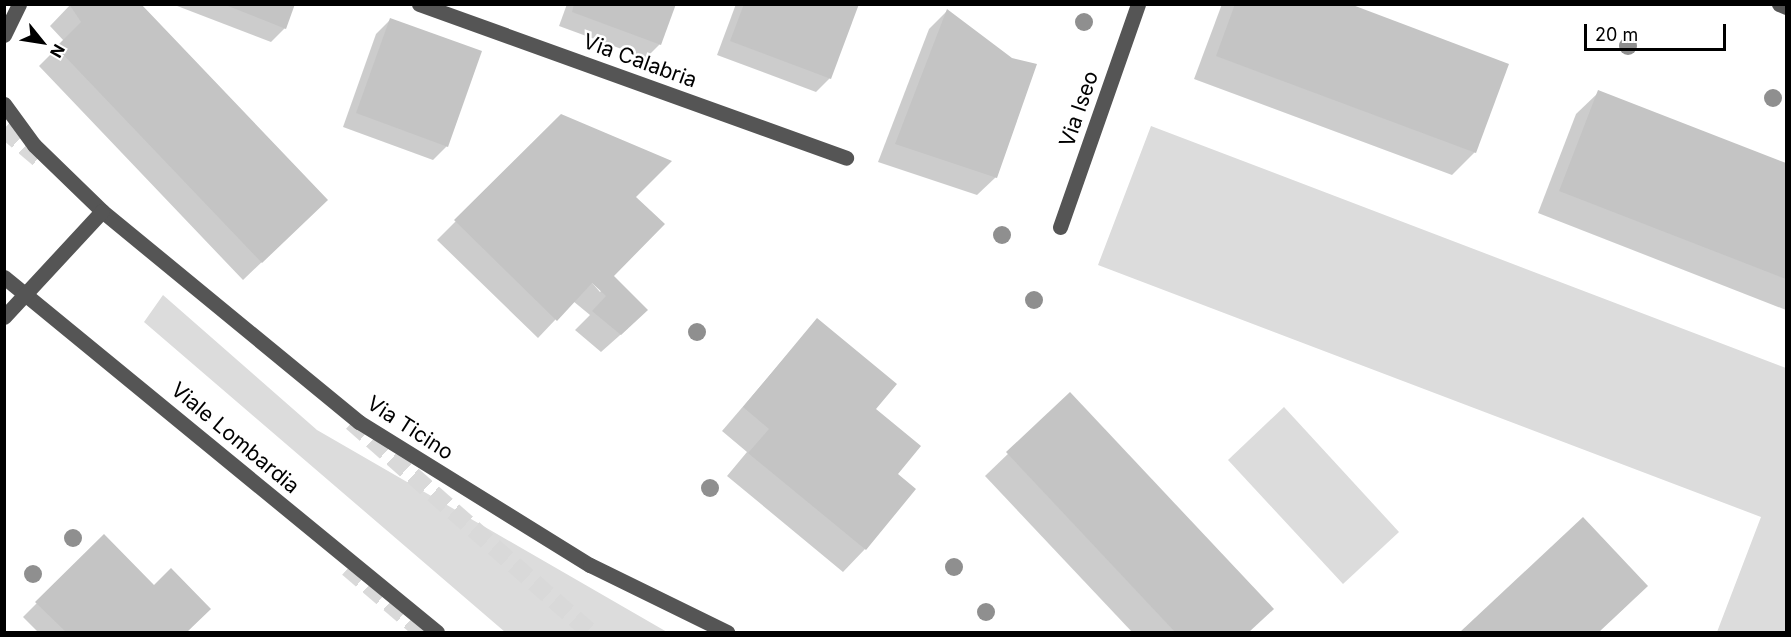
<!DOCTYPE html>
<style>
body{margin:0}
#map{position:relative;width:1791px;height:637px;overflow:hidden;background:#fff;font-family:Inter,sans-serif}
div>[style]{position:absolute}
.green>*{inset:0;background:#dcdcdc}
.shadow>*{inset:0;background:#0003}
.building>*{inset:0;background:#c4c4c4}
.highway-tunnel>*{height:18px;margin-top:-9px;transform-origin:0;background:repeating-linear-gradient(90deg,#d9d9d9 0 18px,transparent 0 27px)}
.minor>*{height:15px;margin:-7.5px;padding:0 7.5px;transform-origin:7.5px;border-radius:7.5px;background:#555}
.trees>*{width:18px;height:18px;margin:-9px;border-radius:50%;background:#8f8f8f}
span{translate:-50% -50%;white-space:nowrap;text-align:center;line-height:1.15;-webkit-text-stroke:5px #fff;paint-order:stroke}
.street-label{font-size:21px;color:#000}
.frame{position:absolute;inset:0;border:6px solid #000;pointer-events:none}
.north{position:absolute;left:12px;top:12px;width:60px;height:60px;-webkit-text-stroke:4px #fff;paint-order:stroke;rotate:120deg;font-size:16px;font-weight:700;line-height:24px;text-align:center;color:#000}
.north::after{content:'';display:block;margin:auto;width:21px;height:27px;background:#000;clip-path:polygon(50% 0,100% 100%,50% 72%,0 100%)}
.scale{position:absolute;left:1584px;top:24px;width:142px;height:27px;box-sizing:border-box;border:3px solid #000;border-top:0;padding-left:8px;font-size:18px;line-height:21px;white-space:nowrap;color:#000;-webkit-text-stroke:4px #fff;paint-order:stroke}
</style>
<div id="map">
<div class="green">
<div style="clip-path:polygon(1151px 126px,1786px 368px,1786px 632px,1717px 632px,1761px 517px,1098px 265px)"></div>
<div style="clip-path:polygon(163px 295px,317px 430px,667px 632px,505px 632px,144px 322px)"></div>
<div style="clip-path:polygon(1284px 407px,1399px 532px,1343px 584px,1228px 460px)"></div>
</div>
<div class="shadow">
<div style="clip-path:polygon(71px 4px,308px 218px,243px 280px,39px 66px,64px 41px,50px 26px)"></div>
<div style="clip-path:polygon(172px 4px,294px 4px,285px 28px,271px 42px)"></div>
<div style="clip-path:polygon(567px 4px,674px 4px,660px 44px,646px 58px,559px 26px)"></div>
<div style="clip-path:polygon(736px 4px,858px 4px,830px 78px,816px 92px,717px 55px)"></div>
<div style="clip-path:polygon(1222px 4px,1346px 4px,1475px 152px,1452px 175px,1194px 79px)"></div>
<div style="clip-path:polygon(947px 11px,996px 177px,977px 195px,878px 162px,929px 29px)"></div>
<div style="clip-path:polygon(390px 20px,447px 146px,433px 160px,343px 127px,376px 34px)"></div>
<div style="clip-path:polygon(1599px 92px,1786px 165px,1786px 310px,1538px 213px,1576px 114px)"></div>
<div style="clip-path:polygon(evenodd,561px 116px,634px 197px,612px 276px,628px 328px,601px 352px,575px 330px,590px 315px,573px 301px,538px 338px,437px 240px,561px 116px,587px 277px,602px 290px,600px 292px,587px 277px)"></div>
<div style="clip-path:polygon(817px 320px,874px 410px,896px 475px,865px 549px,843px 572px,727px 476px,747px 452px,722px 431px)"></div>
<div style="clip-path:polygon(1070px 394px,1271px 609px,1248px 632px,1132px 632px,985px 476px)"></div>
<div style="clip-path:polygon(1583px 519px,1624px 608px,1598px 632px,1462px 632px)"></div>
<div style="clip-path:polygon(104px 536px,154px 587px,209px 609px,185px 632px,38px 632px,23px 617px)"></div>
</div>
<div class="building">
<div style="clip-path:polygon(69px 4px,141px 4px,328px 200px,262px 263px,56px 47px,81px 22px)"></div>
<div style="clip-path:polygon(223px 4px,295px 4px,286px 29px)"></div>
<div style="clip-path:polygon(574px 4px,676px 4px,661px 45px,572px 12px)"></div>
<div style="clip-path:polygon(744px 4px,859px 4px,831px 79px,730px 41px)"></div>
<div style="clip-path:polygon(1235px 4px,1350px 4px,1509px 64px,1476px 153px,1216px 56px)"></div>
<div style="clip-path:polygon(947px 9px,1012px 58px,1037px 64px,997px 178px,895px 144px)"></div>
<div style="clip-path:polygon(390px 18px,482px 51px,448px 147px,356px 113px)"></div>
<div style="clip-path:polygon(1598px 90px,1786px 163px,1786px 279px,1559px 191px)"></div>
<div style="clip-path:polygon(561px 114px,672px 161px,636px 197px,665px 224px,614px 276px,648px 310px,621px 335px,592px 311px,606px 296px,592px 283px,557px 321px,454px 220px)"></div>
<div style="clip-path:polygon(817px 318px,897px 384px,876px 409px,921px 446px,898px 474px,916px 489px,866px 550px,748px 453px,769px 429px,743px 407px)"></div>
<div style="clip-path:polygon(1070px 392px,1274px 609px,1249px 632px,1175px 632px,1006px 452px)"></div>
<div style="clip-path:polygon(1583px 517px,1648px 586px,1599px 632px,1460px 632px)"></div>
<div style="clip-path:polygon(104px 534px,154px 585px,171px 568px,211px 609px,187px 632px,66px 632px,35px 602px)"></div>
</div>
<div class="highway-tunnel">
<div style="left:4px;top:129px;width:52px;rotate:40.4deg"></div>
<div style="left:352px;top:422px;width:317px;rotate:41.4deg"></div>
<div style="left:348px;top:568px;width:99px;rotate:40.5deg"></div>
</div>
<div class="minor">
<div style="left:419px;top:4px;width:454px;rotate:19.8deg"></div>
<div style="left:1779px;top:4px;width:8px;rotate:23deg"></div>
<div style="left:4px;top:35px;width:34px;rotate:-64deg"></div>
<div style="left:4px;top:104px;width:51px;rotate:53.8deg"></div>
<div style="left:34px;top:145px;width:95px;rotate:44.1deg"></div>
<div style="left:102px;top:211px;width:333px;rotate:39.4deg"></div>
<div style="left:359px;top:422px;width:272px;rotate:31.8deg"></div>
<div style="left:590px;top:565px;width:153px;rotate:26.1deg"></div>
<div style="left:1060px;top:227px;width:236px;rotate:-70.7deg"></div>
<div style="left:4px;top:277px;width:560px;rotate:39.35deg"></div>
<div style="left:4px;top:317px;width:144px;rotate:-47.2deg"></div>
</div>
<div class="trees">
<div style="left:1084px;top:22px"></div>
<div style="left:1628px;top:46px"></div>
<div style="left:1773px;top:98px"></div>
<div style="left:1002px;top:235px"></div>
<div style="left:1034px;top:300px"></div>
<div style="left:697px;top:332px"></div>
<div style="left:710px;top:488px"></div>
<div style="left:73px;top:538px"></div>
<div style="left:954px;top:567px"></div>
<div style="left:33px;top:574px"></div>
<div style="left:986px;top:612px"></div>
</div>
<div class="street-label">
<span style="left:640px;top:61px;rotate:20deg">Via Calabria</span>
<span style="left:1079px;top:109px;rotate:-71deg">Via Iseo</span>
<span style="left:410px;top:428px;rotate:33deg">Via Ticino</span>
<span style="left:235px;top:438px;rotate:40deg">Viale Lombardia</span>
</div>
<div class="frame"></div>
<div class="north">N</div>
<div class="scale">20 m</div>
</div>
